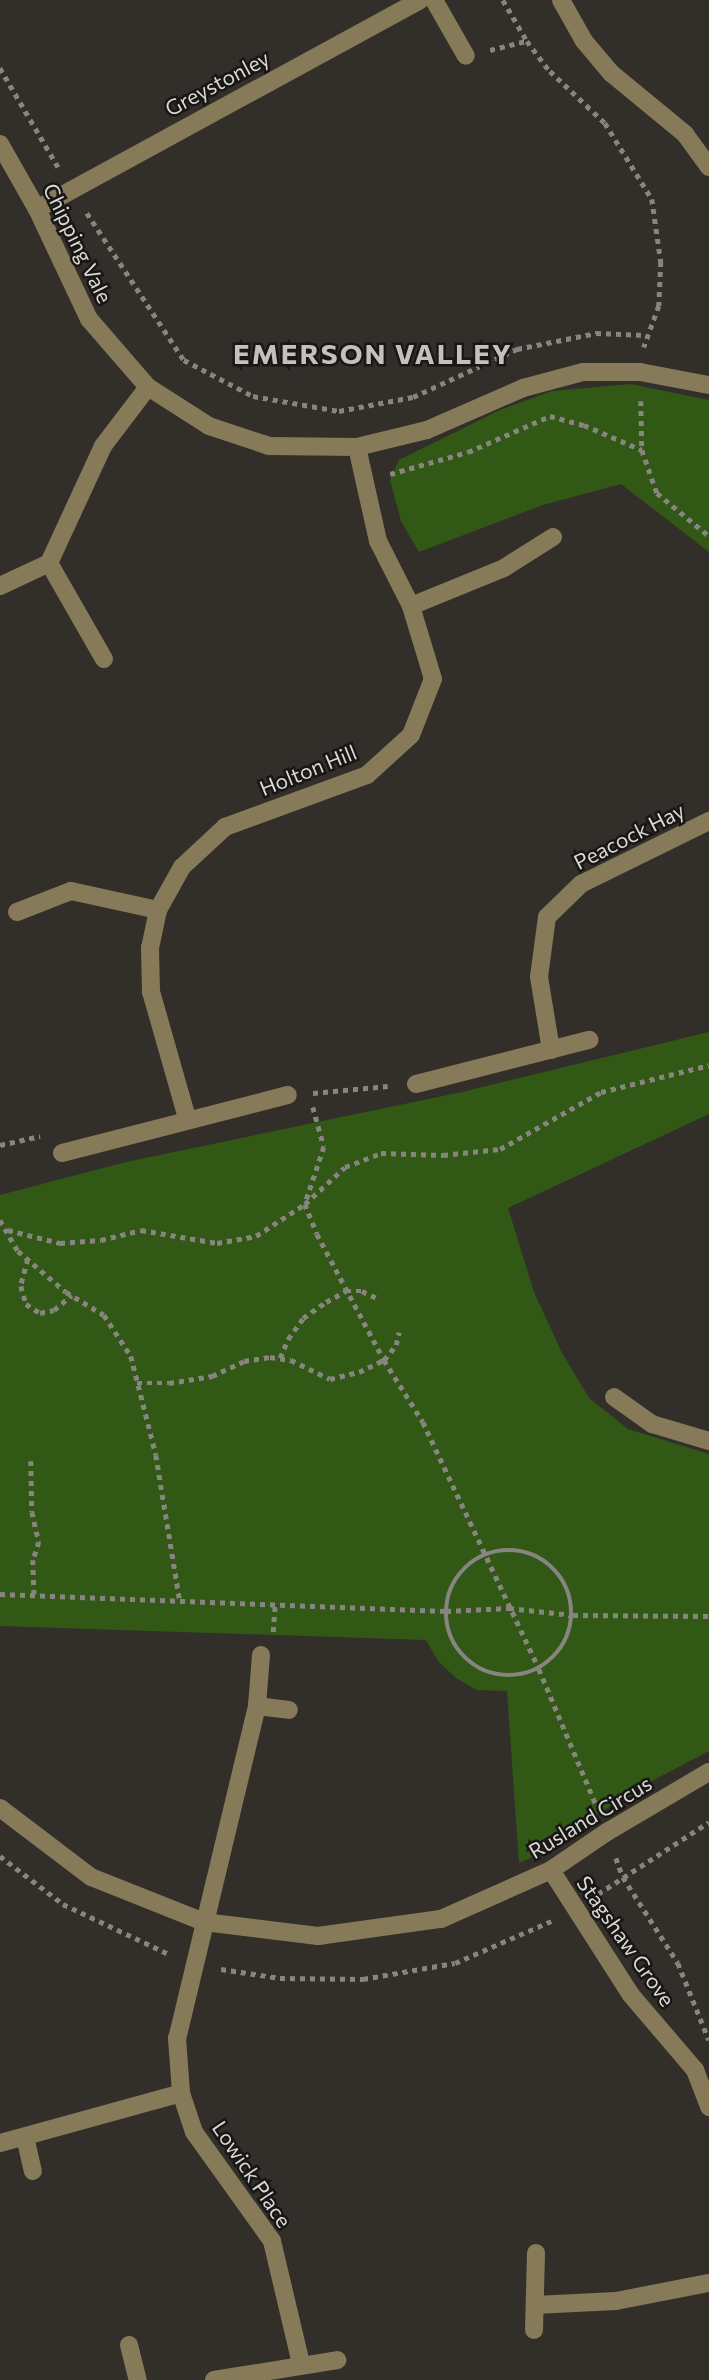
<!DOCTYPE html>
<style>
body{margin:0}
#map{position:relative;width:709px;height:2380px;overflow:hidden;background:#322f2a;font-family:Commissioner,sans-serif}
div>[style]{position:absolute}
.green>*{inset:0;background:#325816}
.path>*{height:4.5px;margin-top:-2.25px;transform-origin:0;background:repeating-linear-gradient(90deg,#888581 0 5px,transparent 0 10px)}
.path>.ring{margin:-2.25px;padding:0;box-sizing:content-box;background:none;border:4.5px solid #888581;border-radius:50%}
.minor>*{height:18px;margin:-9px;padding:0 9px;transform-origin:9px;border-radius:9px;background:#877a59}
span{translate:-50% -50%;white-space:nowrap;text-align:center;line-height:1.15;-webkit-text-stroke:5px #191715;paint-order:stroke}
.street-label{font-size:21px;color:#dbd9d6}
.district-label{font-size:28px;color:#c4c0bb;font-weight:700;letter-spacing:2px}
</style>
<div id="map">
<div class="green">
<div style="clip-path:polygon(630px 384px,709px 400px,709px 552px,621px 484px,543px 505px,419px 552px,401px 521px,390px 480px,399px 460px,500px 410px,552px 391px)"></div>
<div style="clip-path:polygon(709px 1032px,709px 1114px,508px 1208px,534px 1292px,562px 1353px,589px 1398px,628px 1429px,709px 1454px,709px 1751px,627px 1794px,546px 1851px,519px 1863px,507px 1691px,477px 1690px,456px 1678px,438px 1661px,426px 1640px,0 1626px,0 1195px,126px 1162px,462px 1092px)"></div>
</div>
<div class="path">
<div style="left:503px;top:0;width:48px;rotate:59.7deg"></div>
<div style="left:527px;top:41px;width:38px;rotate:53deg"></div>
<div style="left:550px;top:71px;width:76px;rotate:43.4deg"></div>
<div style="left:605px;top:123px;width:89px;rotate:58.3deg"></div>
<div style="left:652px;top:199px;width:64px;rotate:81.9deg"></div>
<div style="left:661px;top:262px;width:44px;rotate:92.6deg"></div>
<div style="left:659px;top:306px;width:44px;rotate:110.1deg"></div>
<div style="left:490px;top:50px;width:38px;rotate:-14deg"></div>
<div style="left:0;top:68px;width:115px;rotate:59.6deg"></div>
<div style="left:87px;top:213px;width:176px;rotate:56.6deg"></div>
<div style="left:184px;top:360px;width:78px;rotate:27.6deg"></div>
<div style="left:253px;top:396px;width:87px;rotate:9.9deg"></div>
<div style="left:339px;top:411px;width:75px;rotate:-10.7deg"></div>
<div style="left:413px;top:397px;width:115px;rotate:-24.8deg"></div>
<div style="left:517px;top:349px;width:81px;rotate:-11.4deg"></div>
<div style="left:596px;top:333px;width:50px;rotate:2.3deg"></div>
<div style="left:641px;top:401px;width:49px;rotate:88.8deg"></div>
<div style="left:642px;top:450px;width:46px;rotate:70.8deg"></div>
<div style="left:657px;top:493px;width:67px;rotate:39.6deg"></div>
<div style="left:390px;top:474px;width:81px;rotate:-15.8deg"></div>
<div style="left:468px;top:452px;width:90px;rotate:-23.7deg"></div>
<div style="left:550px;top:416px;width:35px;rotate:15deg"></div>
<div style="left:584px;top:425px;width:63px;rotate:23.3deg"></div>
<div style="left:313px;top:1093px;width:75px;rotate:-5.3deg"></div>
<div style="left:313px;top:1107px;width:41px;rotate:74.6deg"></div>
<div style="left:324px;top:1147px;width:60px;rotate:108.4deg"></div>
<div style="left:305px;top:1204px;width:32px;rotate:68deg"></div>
<div style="left:317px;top:1234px;width:143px;rotate:62deg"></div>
<div style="left:384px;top:1360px;width:73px;rotate:57.8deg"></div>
<div style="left:423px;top:1422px;width:273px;rotate:64.8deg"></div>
<div style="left:539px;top:1669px;width:150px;rotate:67.2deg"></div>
<div style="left:0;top:1145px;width:41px;rotate:-12.7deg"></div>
<div style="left:0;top:1220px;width:36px;rotate:60deg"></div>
<div style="left:18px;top:1251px;width:63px;rotate:40.5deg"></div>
<div style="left:66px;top:1292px;width:44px;rotate:31.2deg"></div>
<div style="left:104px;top:1315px;width:49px;rotate:56.6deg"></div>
<div style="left:131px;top:1356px;width:102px;rotate:75.8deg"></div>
<div style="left:156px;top:1455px;width:149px;rotate:80.7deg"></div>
<div style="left:8px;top:1230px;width:54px;rotate:14deg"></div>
<div style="left:60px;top:1243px;width:41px;rotate:-4.2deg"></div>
<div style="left:101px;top:1240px;width:41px;rotate:-14deg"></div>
<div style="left:141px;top:1230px;width:77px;rotate:9.7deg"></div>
<div style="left:217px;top:1243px;width:40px;rotate:-10deg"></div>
<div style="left:256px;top:1236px;width:59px;rotate:-33.1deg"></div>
<div style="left:305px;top:1204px;width:54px;rotate:-42.8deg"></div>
<div style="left:345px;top:1167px;width:39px;rotate:-21deg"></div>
<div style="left:381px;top:1153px;width:62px;rotate:1.8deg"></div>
<div style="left:443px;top:1155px;width:57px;rotate:-6deg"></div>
<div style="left:500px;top:1149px;width:116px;rotate:-29.4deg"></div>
<div style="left:601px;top:1092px;width:111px;rotate:-14deg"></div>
<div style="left:28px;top:1259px;width:28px;rotate:105deg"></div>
<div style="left:21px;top:1286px;width:19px;rotate:74deg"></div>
<div style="left:26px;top:1304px;width:17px;rotate:33deg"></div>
<div style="left:40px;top:1313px;width:14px;rotate:-12deg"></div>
<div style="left:54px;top:1310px;width:23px;rotate:-40deg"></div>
<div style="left:280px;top:1358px;width:21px;rotate:-67deg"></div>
<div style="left:288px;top:1339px;width:26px;rotate:-54deg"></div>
<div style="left:303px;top:1318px;width:28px;rotate:-35deg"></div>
<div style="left:326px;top:1302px;width:23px;rotate:-29deg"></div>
<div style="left:346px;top:1291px;width:16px"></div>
<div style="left:362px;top:1291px;width:17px;rotate:25deg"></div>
<div style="left:137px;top:1383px;width:32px"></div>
<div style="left:169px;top:1383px;width:44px;rotate:-9.2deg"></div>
<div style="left:212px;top:1376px;width:35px;rotate:-25deg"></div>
<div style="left:244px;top:1361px;width:26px;rotate:-9deg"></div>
<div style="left:270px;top:1357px;width:21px;rotate:8deg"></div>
<div style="left:291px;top:1360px;width:43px;rotate:26deg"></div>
<div style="left:330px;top:1379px;width:30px;rotate:-14deg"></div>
<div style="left:359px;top:1372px;width:28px;rotate:-26deg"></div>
<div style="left:384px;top:1360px;width:19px;rotate:-51deg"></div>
<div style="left:396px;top:1345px;width:13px;rotate:-77deg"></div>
<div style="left:31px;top:1461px;width:51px;rotate:88.9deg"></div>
<div style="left:32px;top:1512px;width:31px;rotate:77deg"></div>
<div style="left:39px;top:1542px;width:19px;rotate:108deg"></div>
<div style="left:33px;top:1560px;width:34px;rotate:88deg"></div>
<div class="ring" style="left:446px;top:1550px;width:121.5px;height:121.5px"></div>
<div style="left:0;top:1594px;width:446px;rotate:2.2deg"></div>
<div style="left:446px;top:1611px;width:63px;rotate:-2.7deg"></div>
<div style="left:509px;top:1608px;width:64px;rotate:6.2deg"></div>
<div style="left:573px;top:1615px;width:136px;rotate:0.4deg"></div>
<div style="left:273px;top:1632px;width:28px;rotate:-86deg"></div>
<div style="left:0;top:1856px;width:79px;rotate:37.3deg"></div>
<div style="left:63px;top:1904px;width:117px;rotate:25.3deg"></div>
<div style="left:616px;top:1858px;width:20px;rotate:70deg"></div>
<div style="left:623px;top:1877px;width:102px;rotate:57.4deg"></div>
<div style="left:678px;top:1963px;width:83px;rotate:68.1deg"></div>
<div style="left:598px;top:1894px;width:132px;rotate:-33deg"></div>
<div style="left:221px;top:1969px;width:60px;rotate:8.7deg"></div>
<div style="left:280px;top:1978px;width:83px;rotate:0.7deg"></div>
<div style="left:363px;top:1979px;width:93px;rotate:-9.9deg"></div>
<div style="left:455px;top:1963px;width:105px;rotate:-23.6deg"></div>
</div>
<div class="minor">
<div style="left:434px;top:0;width:64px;rotate:60.3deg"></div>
<div style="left:561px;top:0;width:47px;rotate:60.7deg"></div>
<div style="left:584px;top:41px;width:42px;rotate:49.8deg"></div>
<div style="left:611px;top:73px;width:96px;rotate:39.5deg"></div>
<div style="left:685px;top:134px;width:41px;rotate:54deg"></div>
<div style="left:0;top:144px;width:75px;rotate:60.4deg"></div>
<div style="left:37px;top:209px;width:122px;rotate:64.7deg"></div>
<div style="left:89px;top:319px;width:90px;rotate:49.1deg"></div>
<div style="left:148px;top:387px;width:72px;rotate:32.6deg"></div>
<div style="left:209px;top:426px;width:63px;rotate:18.4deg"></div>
<div style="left:269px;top:446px;width:88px;rotate:0.7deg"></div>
<div style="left:357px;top:447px;width:72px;rotate:-13.7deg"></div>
<div style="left:427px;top:430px;width:105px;rotate:-23.6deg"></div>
<div style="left:523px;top:388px;width:62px;rotate:-14.9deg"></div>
<div style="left:583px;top:372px;width:57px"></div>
<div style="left:640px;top:372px;width:70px;rotate:10.7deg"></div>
<div style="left:37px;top:209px;width:436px;rotate:-28.6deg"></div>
<div style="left:0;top:586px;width:54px;rotate:-25.1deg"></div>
<div style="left:411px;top:606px;width:100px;rotate:-22.2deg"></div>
<div style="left:504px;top:568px;width:58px;rotate:-32.3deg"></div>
<div style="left:104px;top:659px;width:111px;rotate:-119.8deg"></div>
<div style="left:49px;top:563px;width:129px;rotate:-65.2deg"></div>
<div style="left:103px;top:446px;width:74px;rotate:-52.7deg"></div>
<div style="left:17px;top:912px;width:58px;rotate:-21.3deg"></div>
<div style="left:71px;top:891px;width:89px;rotate:12.3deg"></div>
<div style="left:551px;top:1050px;width:74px;rotate:-99.3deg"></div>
<div style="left:539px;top:977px;width:61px;rotate:-82.4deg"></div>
<div style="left:547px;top:917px;width:47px;rotate:-44.1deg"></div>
<div style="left:581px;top:884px;width:143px;rotate:-26.2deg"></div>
<div style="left:416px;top:1084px;width:179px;rotate:-14.3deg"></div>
<div style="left:187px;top:1118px;width:131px;rotate:-105.9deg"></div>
<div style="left:151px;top:992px;width:44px;rotate:-91.3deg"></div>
<div style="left:150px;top:948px;width:39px;rotate:-78deg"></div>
<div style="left:158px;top:910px;width:49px;rotate:-60.8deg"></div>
<div style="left:182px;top:867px;width:59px;rotate:-42.9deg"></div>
<div style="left:225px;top:827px;width:151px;rotate:-20.1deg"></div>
<div style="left:367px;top:775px;width:59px;rotate:-42.3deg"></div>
<div style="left:411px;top:735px;width:60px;rotate:-68.6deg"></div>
<div style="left:433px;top:679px;width:76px;rotate:-106.8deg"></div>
<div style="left:411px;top:606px;width:73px;rotate:-116.9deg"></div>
<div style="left:378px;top:541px;width:96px;rotate:-102.6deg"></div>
<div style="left:62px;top:1153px;width:233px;rotate:-14.4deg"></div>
<div style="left:614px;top:1397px;width:47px;rotate:35.4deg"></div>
<div style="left:652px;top:1424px;width:59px;rotate:16.6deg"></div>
<div style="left:261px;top:1655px;width:51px;rotate:94.5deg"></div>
<div style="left:257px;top:1706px;width:342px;rotate:103.5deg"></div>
<div style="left:177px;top:2038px;width:55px;rotate:85.8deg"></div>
<div style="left:181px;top:2093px;width:41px;rotate:71.6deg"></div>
<div style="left:194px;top:2132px;width:134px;rotate:54.4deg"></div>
<div style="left:272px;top:2241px;width:126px;rotate:76.7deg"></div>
<div style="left:257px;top:1706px;width:32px;rotate:7deg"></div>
<div style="left:0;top:1808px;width:114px;rotate:37.2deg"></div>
<div style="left:91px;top:1877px;width:122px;rotate:21.7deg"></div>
<div style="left:204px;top:1922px;width:115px;rotate:7deg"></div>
<div style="left:318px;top:1936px;width:124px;rotate:-7.9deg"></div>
<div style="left:441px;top:1919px;width:120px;rotate:-24deg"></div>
<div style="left:551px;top:1870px;width:68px;rotate:-34.2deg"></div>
<div style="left:607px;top:1832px;width:118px;rotate:-30.5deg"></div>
<div style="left:551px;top:1870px;width:148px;rotate:57.4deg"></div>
<div style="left:631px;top:1995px;width:99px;rotate:49.5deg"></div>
<div style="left:695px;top:2070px;width:40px;rotate:69deg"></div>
<div style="left:25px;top:2137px;width:35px;rotate:77deg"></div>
<div style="left:0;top:2143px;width:188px;rotate:-15.4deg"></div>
<div style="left:535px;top:2305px;width:81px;rotate:-2.8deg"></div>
<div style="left:616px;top:2301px;width:95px;rotate:-11deg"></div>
<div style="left:534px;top:2330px;width:77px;rotate:-88.5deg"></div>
<div style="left:129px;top:2345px;width:36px;rotate:76deg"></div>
<div style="left:214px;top:2380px;width:125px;rotate:-9.2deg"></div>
</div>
<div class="street-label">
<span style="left:217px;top:83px;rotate:-28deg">Greystonley</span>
<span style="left:78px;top:243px;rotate:64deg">Chipping Vale</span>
<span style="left:308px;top:770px;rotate:-22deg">Holton Hill</span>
<span style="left:629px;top:836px;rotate:-27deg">Peacock Hay</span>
<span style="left:590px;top:1817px;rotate:-31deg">Rusland Circus</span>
<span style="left:626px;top:1941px;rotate:55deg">Stagshaw Grove</span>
<span style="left:252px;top:2174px;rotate:56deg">Lowick Place</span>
</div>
<div class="district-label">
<span style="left:373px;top:353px">EMERSON VALLEY</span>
</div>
</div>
